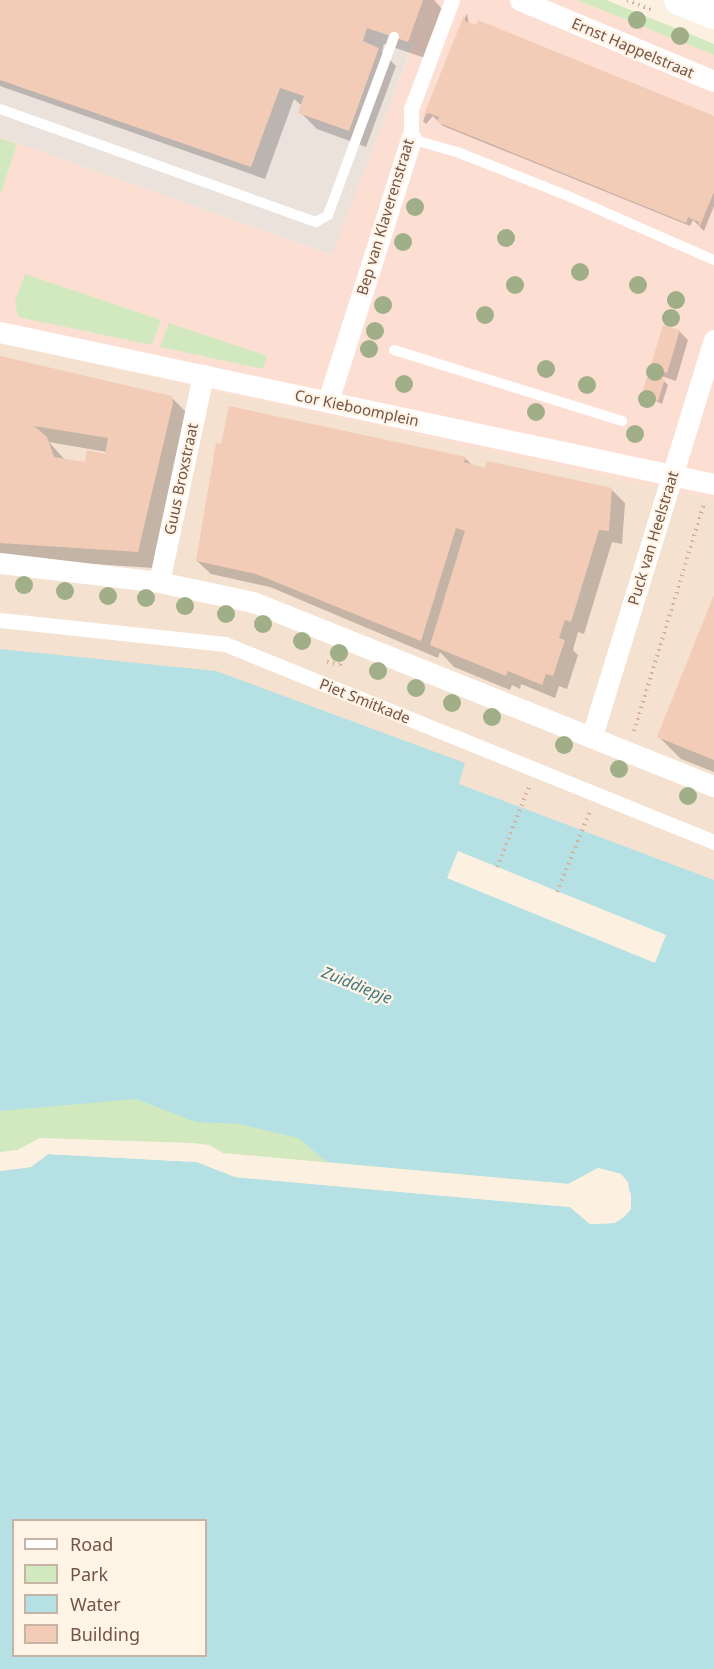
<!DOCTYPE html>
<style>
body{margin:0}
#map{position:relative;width:714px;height:1669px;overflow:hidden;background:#fcf0e0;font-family:"Noto Sans",sans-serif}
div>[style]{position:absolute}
.residential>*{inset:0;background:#f4e1cf}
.commercial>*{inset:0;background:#fdded3}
.industrial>*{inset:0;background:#ebe2dc}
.green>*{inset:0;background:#d2e9bf}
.water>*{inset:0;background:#b5e1e5}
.pier>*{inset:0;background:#fcf0e0}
.shadow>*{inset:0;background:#0003}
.building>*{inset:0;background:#f2ccb7}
.path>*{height:4px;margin-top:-2px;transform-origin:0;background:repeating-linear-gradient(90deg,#d6af9b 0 1.5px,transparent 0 6px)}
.service>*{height:10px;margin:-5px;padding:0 5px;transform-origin:5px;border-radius:5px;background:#fff}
.pedestrian>*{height:15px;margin:-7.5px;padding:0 7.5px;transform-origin:7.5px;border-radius:7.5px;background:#fff}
.minor>*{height:21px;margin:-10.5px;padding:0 10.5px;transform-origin:10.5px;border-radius:10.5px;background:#fff}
.secondary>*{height:30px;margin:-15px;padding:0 15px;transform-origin:15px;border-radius:15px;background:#fff}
.trees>*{width:18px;height:18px;margin:-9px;border-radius:50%;background:#a0af88}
span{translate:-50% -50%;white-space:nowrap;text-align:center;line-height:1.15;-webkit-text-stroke:4.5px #fff4e6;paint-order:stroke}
.street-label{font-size:15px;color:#735547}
.water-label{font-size:16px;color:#3f7880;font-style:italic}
.legend{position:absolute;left:12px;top:1519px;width:195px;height:138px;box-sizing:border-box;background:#fff4e6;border:2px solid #c7b4a6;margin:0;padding:8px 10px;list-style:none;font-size:18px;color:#735547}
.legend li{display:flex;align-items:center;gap:12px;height:30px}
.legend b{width:30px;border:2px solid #c7b4a6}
</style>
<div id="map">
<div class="residential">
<div style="clip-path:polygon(0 343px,714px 500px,714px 955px,0 734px)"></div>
</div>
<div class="commercial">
<div style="clip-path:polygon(423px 0,590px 0,714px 50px,714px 500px,0 343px,0 137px,331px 255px,413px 45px,408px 42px)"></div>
</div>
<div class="industrial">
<div style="clip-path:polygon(0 0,423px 0,408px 41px,413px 44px,332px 255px,0 137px)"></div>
</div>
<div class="green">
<div style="clip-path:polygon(577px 0,606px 0,714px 44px,714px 55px)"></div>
<div style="clip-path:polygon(0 138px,17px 144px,0 196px)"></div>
<div style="clip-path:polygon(25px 274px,161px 320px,152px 345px,18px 317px,15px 301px)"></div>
<div style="clip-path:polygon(169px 323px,267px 356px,263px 369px,160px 347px)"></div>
<div style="clip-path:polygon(0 1034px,521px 1180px,223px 1153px,209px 1145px,193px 1143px,40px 1138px,17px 1150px,0 1152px)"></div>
</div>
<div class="water">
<div style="clip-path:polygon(evenodd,0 649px,216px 671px,465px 763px,459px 784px,714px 880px,714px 1669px,0 1669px,0 1171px,31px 1167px,48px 1154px,197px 1162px,235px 1177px,570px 1207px,590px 1224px,615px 1223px,624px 1217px,631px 1209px,631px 1194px,621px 1174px,598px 1168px,569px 1184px,327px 1162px,298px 1138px,239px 1124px,196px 1122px,136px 1099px,0 1111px,0 649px,14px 1520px,206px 1520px,206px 1656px,14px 1656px,14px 1520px)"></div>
</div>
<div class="pier">
<div style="clip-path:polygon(458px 851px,666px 935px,655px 963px,447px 878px)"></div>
<div style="clip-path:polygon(48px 1151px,197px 1159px,236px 1174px,570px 1204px,591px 1221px,614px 1220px,628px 1208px,625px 1184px,619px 1177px,598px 1171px,569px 1187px,321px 1162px,568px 1184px,598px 1168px,621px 1174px,628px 1182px,631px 1209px,615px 1223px,590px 1224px,570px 1207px,235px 1177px,197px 1162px,48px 1154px,31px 1167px,0 1171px,30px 1164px)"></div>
</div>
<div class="shadow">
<div style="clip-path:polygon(0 0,434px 0,442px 9px,425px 58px,384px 44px,382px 52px,396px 66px,366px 147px,317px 129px,300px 112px,302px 106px,294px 99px,265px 179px,0 86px)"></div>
<div style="clip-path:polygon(467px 13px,469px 24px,714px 118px,714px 206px,704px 231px,693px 220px,690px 226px,443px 126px,433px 116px,426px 124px,423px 121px)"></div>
<div style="clip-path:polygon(679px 331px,688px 340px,676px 381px,661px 376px,652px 367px)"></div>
<div style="clip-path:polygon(evenodd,0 358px,171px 397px,188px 414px,154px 568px,0 558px,0 358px,49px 442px,107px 452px,107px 455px,86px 464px,65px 460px,49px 442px)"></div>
<div style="clip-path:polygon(664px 381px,668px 385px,662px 404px,643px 395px)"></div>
<div style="clip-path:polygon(465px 458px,474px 467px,611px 489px,625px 503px,622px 544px,612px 542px,584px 634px,578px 632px,573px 650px,578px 655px,567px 689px,559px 686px,555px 698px,521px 684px,520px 689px,512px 685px,510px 690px,454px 667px,440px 652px,438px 658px,270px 587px,211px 574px,197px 561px)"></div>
<div style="clip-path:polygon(714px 599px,714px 772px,681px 759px,658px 736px)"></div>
</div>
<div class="building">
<div style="clip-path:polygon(0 0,423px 0,408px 42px,367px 28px,363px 41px,379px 48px,349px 131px,298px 113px,304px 96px,280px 88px,251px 167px,0 80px)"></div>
<div style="clip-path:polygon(464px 15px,465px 21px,476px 25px,478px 20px,714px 116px,714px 192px,699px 228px,699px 222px,688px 217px,686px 223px,437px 122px,439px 117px,428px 113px,423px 117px)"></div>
<div style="clip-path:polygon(663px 325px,680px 330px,667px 373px,650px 368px)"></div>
<div style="clip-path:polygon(evenodd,0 356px,172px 396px,173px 403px,138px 552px,0 543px,0 356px,34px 426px,108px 438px,105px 454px,87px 450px,85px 462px,54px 457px,47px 437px,34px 426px)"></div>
<div style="clip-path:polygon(648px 374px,665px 379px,658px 401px,641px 396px)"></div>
<div style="clip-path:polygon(229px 406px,466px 457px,464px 462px,485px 468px,487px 461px,612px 488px,609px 531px,599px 530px,571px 622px,565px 620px,559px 638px,565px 640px,553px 676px,546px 674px,542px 685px,508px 671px,506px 676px,430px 645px,465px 531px,456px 528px,421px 641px,256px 574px,196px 561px,216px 443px,221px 444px)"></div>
<div style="clip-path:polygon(714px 595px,714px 760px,657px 737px)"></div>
</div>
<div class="path">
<div style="left:627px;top:0;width:29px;rotate:22deg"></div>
<div style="left:327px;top:662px;width:13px;rotate:13deg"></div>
<div style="left:340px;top:665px;width:6px;rotate:-59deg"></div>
<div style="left:634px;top:731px;width:239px;rotate:-72.9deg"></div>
<div style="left:497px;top:867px;width:86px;rotate:-68.2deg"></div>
<div style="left:557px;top:892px;width:87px;rotate:-67.8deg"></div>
</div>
<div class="service">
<div style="left:0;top:109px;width:336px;rotate:19.7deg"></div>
<div style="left:316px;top:222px;width:14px;rotate:-30deg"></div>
<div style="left:328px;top:215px;width:190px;rotate:-69.7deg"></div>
<div style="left:411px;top:139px;width:48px;rotate:15.8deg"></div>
<div style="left:457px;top:152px;width:119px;rotate:21.6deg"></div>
<div style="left:568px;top:196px;width:159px;rotate:23.7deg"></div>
<div style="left:394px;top:350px;width:239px;rotate:17.3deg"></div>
</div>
<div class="pedestrian">
<div style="left:411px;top:139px;width:30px;rotate:-90deg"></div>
<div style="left:411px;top:109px;width:116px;rotate:-69.4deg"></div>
<div style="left:0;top:620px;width:226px;rotate:6.1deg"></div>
<div style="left:225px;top:644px;width:528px;rotate:22.04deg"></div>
</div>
<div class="minor">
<div style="left:520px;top:0;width:210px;rotate:22.7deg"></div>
<div style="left:0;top:332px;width:730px;rotate:12.02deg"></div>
<div style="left:328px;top:401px;width:275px;rotate:-72.4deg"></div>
<div style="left:0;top:563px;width:160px;rotate:6.8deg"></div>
<div style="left:159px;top:582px;width:96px;rotate:12deg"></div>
<div style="left:253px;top:602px;width:496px;rotate:21.8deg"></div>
<div style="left:159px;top:582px;width:212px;rotate:-78deg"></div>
<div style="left:592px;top:736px;width:414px;rotate:-72.9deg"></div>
</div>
<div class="secondary">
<div style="left:679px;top:0;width:38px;rotate:22deg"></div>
</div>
<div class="trees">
<div style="left:637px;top:20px"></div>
<div style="left:680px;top:36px"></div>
<div style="left:415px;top:207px"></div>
<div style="left:506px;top:238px"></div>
<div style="left:403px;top:242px"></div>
<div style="left:580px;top:272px"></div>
<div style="left:515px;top:285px"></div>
<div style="left:638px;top:285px"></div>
<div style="left:676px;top:300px"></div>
<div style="left:383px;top:305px"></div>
<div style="left:485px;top:315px"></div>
<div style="left:671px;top:318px"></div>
<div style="left:375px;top:331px"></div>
<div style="left:369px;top:349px"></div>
<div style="left:546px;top:369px"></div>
<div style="left:655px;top:372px"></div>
<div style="left:404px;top:384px"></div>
<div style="left:587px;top:385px"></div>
<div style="left:647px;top:399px"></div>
<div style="left:536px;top:412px"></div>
<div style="left:635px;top:434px"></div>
<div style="left:24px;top:585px"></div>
<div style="left:65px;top:591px"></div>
<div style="left:108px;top:596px"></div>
<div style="left:146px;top:598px"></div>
<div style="left:185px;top:606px"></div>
<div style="left:226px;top:614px"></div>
<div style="left:263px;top:624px"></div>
<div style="left:302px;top:641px"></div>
<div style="left:339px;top:653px"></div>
<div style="left:378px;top:671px"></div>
<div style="left:416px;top:688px"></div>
<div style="left:452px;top:703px"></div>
<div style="left:492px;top:717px"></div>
<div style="left:564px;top:745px"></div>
<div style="left:619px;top:769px"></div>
<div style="left:688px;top:796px"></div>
</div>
<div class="street-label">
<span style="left:633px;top:48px;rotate:23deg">Ernst Happelstraat</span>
<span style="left:385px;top:217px;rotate:-73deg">Bep van Klaverenstraat</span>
<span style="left:357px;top:408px;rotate:12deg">Cor Kieboomplein</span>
<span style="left:181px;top:479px;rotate:-78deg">Guus Broxstraat</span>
<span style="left:653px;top:538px;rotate:-73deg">Puck van Heelstraat</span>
<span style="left:365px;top:701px;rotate:22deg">Piet Smitkade</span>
</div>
<div class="water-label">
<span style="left:357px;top:985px;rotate:22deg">Zuiddiepje</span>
</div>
<ul class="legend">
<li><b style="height:8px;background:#fff"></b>Road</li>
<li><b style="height:16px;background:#d2e9bf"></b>Park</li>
<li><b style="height:16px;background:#b5e1e5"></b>Water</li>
<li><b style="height:16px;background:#f2ccb7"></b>Building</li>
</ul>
</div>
